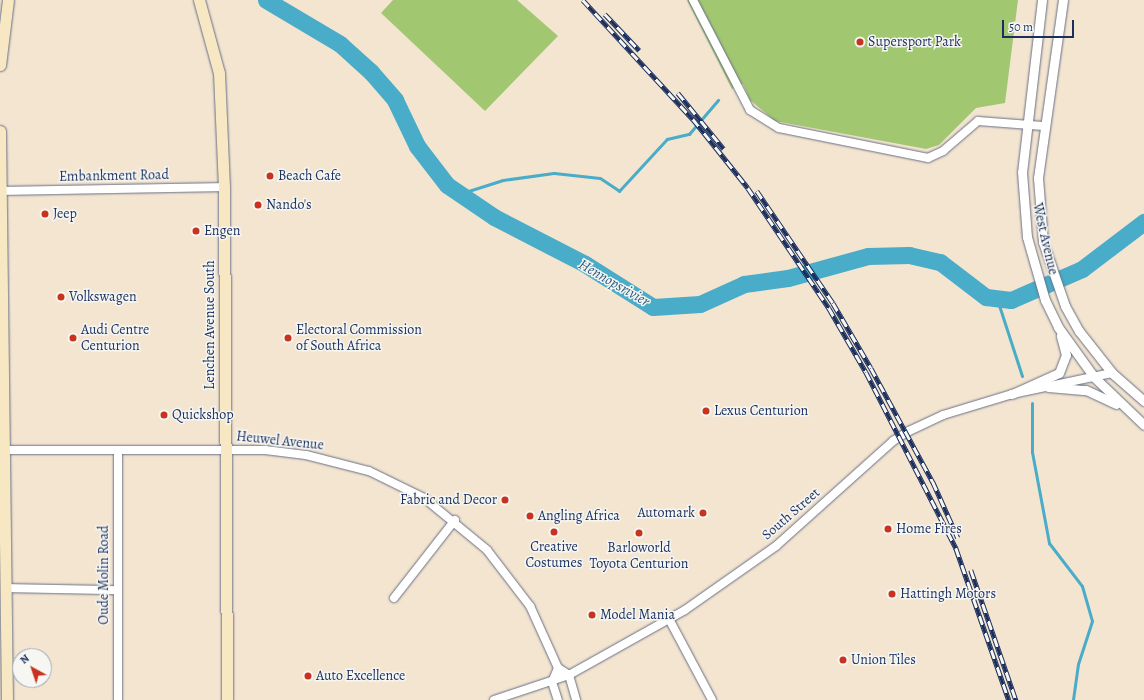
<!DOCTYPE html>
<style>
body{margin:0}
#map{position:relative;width:1144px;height:700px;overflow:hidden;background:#f4e5d0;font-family:Alegreya,serif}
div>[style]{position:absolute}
.green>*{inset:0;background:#a2c771}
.stream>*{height:3px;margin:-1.5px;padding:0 1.5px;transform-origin:1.5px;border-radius:1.5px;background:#49acc8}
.river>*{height:17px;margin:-8.5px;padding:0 8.5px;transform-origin:8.5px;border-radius:8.5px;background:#49acc8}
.roads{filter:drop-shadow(0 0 1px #676f86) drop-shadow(0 0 1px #676f86)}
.minor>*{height:8px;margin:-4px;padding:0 4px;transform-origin:4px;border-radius:4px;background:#fff}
.tertiary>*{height:9px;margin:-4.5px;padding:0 4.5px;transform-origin:4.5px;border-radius:4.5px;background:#fff}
.secondary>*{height:11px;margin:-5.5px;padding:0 5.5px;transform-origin:5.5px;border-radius:5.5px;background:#f7e8c3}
.rail>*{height:4.5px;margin-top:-2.25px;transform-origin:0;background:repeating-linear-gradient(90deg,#f6f6f2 0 9px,#1b2f5e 0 18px);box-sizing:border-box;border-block:1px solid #1b2f5e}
.dots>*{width:11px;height:11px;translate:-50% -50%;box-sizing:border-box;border:2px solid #f6f6f2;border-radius:50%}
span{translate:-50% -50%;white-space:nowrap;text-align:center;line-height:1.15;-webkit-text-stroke:3px #f6f6f2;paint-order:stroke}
.poi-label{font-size:14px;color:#1b2f5e}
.left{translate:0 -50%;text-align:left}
.right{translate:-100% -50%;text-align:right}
.street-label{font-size:14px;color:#1b2f5e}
.water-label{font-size:15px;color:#2b5b83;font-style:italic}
.north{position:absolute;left:12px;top:648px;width:40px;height:40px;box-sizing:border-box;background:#f6f6f2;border:1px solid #9ea6b7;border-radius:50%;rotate:320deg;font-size:11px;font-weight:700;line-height:16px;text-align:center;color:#1b2f5e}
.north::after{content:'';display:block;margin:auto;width:14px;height:18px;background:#c8321e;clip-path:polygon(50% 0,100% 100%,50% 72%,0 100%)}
.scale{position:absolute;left:1002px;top:20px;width:72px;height:18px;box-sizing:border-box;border:2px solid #1b2f5e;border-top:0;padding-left:5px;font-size:12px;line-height:14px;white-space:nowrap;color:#1b2f5e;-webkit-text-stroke:3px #f6f6f2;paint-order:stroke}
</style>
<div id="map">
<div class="green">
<div style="clip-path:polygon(393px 0,517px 0,558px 36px,485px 111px,381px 13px)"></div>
<div style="clip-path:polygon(687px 0,1018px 0,1005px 103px,976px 108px,939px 145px,926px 149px,775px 121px,750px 100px,743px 84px,732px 89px)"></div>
</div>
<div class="stream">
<div style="left:459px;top:194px;width:46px;rotate:-17.7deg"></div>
<div style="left:503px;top:180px;width:51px;rotate:-7.8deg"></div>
<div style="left:554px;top:173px;width:46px;rotate:6.2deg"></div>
<div style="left:600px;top:178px;width:23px;rotate:34deg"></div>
<div style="left:619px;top:191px;width:71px;rotate:-47.3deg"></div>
<div style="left:667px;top:139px;width:23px;rotate:-13deg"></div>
<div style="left:689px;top:134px;width:45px;rotate:-49.5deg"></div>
<div style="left:997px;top:299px;width:81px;rotate:72deg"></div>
<div style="left:1032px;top:403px;width:49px;rotate:90deg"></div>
<div style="left:1032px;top:452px;width:93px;rotate:79.4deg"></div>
<div style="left:1049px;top:543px;width:54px;rotate:52.5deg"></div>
<div style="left:1082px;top:586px;width:36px;rotate:74deg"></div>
<div style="left:1092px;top:621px;width:45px;rotate:108deg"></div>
<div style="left:1078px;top:664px;width:36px;rotate:98deg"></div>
</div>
<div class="river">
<div style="left:266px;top:0;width:86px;rotate:30.7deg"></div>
<div style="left:340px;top:44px;width:42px;rotate:42.1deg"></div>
<div style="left:371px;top:72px;width:37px;rotate:49deg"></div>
<div style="left:395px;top:100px;width:51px;rotate:64.4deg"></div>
<div style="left:417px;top:146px;width:49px;rotate:52.4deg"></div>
<div style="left:447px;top:185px;width:57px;rotate:34.2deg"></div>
<div style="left:494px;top:217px;width:102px;rotate:27.3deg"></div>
<div style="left:585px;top:264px;width:80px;rotate:32.3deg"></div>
<div style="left:653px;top:307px;width:47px;rotate:-3.7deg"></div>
<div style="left:700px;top:304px;width:48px;rotate:-24.4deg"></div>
<div style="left:744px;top:284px;width:44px;rotate:-7.8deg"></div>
<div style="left:788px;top:278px;width:83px;rotate:-15.4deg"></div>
<div style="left:868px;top:256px;width:41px;rotate:-1.4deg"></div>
<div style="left:909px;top:255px;width:32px;rotate:13deg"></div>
<div style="left:940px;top:262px;width:58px;rotate:37.3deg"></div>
<div style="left:986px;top:297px;width:25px;rotate:7deg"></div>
<div style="left:1011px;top:300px;width:77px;rotate:-23.6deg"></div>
<div style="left:1082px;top:269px;width:78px;rotate:-37.2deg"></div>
</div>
<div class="roads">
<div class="minor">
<div style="left:693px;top:0;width:124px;rotate:62.6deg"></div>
<div style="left:750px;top:110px;width:34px;rotate:32deg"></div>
<div style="left:779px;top:128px;width:152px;rotate:11.4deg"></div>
<div style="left:928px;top:158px;width:17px;rotate:-25deg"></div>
<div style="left:943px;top:151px;width:46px;rotate:-40.6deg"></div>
<div style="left:978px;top:121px;width:65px;rotate:4.4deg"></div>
<div style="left:3px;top:191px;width:221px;rotate:-1deg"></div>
<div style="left:0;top:450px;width:265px"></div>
<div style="left:265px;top:450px;width:41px;rotate:7deg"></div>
<div style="left:306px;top:455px;width:65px;rotate:14.3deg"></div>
<div style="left:369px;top:471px;width:61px;rotate:26.1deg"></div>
<div style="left:424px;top:498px;width:82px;rotate:39.5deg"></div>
<div style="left:487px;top:550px;width:71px;rotate:52.5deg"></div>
<div style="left:530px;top:606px;width:68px;rotate:65.7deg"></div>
<div style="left:558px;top:668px;width:13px;rotate:32deg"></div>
<div style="left:569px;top:675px;width:26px;rotate:74deg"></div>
<div style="left:118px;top:450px;width:250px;rotate:90deg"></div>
<div style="left:7px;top:588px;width:109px;rotate:1.1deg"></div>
<div style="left:394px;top:598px;width:99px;rotate:-52deg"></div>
<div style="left:669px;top:619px;width:92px;rotate:62deg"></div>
<div style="left:558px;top:668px;width:15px;rotate:113deg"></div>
<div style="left:552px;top:682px;width:19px;rotate:72deg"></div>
<div style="left:494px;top:700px;width:79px;rotate:-18.4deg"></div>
<div style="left:569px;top:675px;width:133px;rotate:-29.3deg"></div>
<div style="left:685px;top:610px;width:111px;rotate:-35.1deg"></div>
<div style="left:776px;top:546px;width:157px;rotate:-41.9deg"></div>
<div style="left:893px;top:441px;width:19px;rotate:-32deg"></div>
<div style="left:909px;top:431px;width:38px;rotate:-25deg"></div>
<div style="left:943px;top:415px;width:72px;rotate:-16.9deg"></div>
<div style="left:1012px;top:394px;width:102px;rotate:-11.9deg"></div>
</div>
<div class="tertiary">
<div style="left:1042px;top:0;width:173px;rotate:96.6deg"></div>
<div style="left:1022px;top:172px;width:65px;rotate:85.6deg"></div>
<div style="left:1027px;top:237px;width:66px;rotate:74.1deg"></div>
<div style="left:1045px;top:300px;width:30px;rotate:64deg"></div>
<div style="left:1058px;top:327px;width:62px;rotate:54.2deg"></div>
<div style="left:1094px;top:377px;width:69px;rotate:43.8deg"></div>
<div style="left:1063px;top:0;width:180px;rotate:98deg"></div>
<div style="left:1038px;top:178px;width:64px;rotate:85.5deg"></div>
<div style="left:1043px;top:242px;width:68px;rotate:71deg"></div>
<div style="left:1065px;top:306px;width:29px;rotate:61deg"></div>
<div style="left:1079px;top:331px;width:53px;rotate:51.8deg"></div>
<div style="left:1112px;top:373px;width:43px;rotate:41.2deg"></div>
<div style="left:1048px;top:387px;width:38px;rotate:5deg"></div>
<div style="left:1086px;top:390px;width:33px;rotate:25deg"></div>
<div style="left:1012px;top:394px;width:51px;rotate:-24.1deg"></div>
<div style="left:1059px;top:373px;width:19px;rotate:-69deg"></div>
<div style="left:1066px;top:355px;width:20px;rotate:-105deg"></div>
</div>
<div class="secondary">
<div style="left:199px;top:0;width:76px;rotate:74.7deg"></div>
<div style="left:219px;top:73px;width:114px;rotate:87.5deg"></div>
<div style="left:224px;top:187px;width:513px;rotate:89.66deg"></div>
<div style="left:0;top:65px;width:65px;rotate:-83deg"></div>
<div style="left:0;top:131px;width:569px;rotate:89.3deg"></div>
</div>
</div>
<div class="rail">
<div style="left:583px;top:0;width:162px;rotate:47.3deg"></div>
<div style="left:693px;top:119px;width:88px;rotate:51.4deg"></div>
<div style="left:748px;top:188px;width:145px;rotate:56deg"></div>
<div style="left:829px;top:308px;width:74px;rotate:60deg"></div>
<div style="left:866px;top:372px;width:198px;rotate:62.9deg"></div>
<div style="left:956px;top:548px;width:161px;rotate:70.8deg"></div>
<div style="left:605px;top:14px;width:50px;rotate:46.6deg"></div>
<div style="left:678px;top:93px;width:72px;rotate:50.6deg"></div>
<div style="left:757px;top:191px;width:135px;rotate:55.8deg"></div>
<div style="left:833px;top:303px;width:75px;rotate:59.7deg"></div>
<div style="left:871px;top:368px;width:130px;rotate:61.5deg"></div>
<div style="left:933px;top:482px;width:61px;rotate:65.9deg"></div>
<div style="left:971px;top:570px;width:138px;rotate:70.9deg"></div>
</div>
<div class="dots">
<div style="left:860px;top:42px;background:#c8321e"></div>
<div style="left:270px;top:176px;background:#c8321e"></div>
<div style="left:258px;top:205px;background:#c8321e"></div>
<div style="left:45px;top:214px;background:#c8321e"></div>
<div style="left:196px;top:231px;background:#c8321e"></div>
<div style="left:61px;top:297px;background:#c8321e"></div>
<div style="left:73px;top:338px;background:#c8321e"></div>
<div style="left:288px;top:338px;background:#c8321e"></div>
<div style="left:706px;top:411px;background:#c8321e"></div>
<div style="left:164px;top:415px;background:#c8321e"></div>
<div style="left:505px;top:500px;background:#c8321e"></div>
<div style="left:703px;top:513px;background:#c8321e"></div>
<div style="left:530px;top:516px;background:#c8321e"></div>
<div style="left:888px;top:529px;background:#c8321e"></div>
<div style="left:554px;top:532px;background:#c8321e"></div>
<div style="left:639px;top:533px;background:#c8321e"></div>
<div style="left:892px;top:594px;background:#c8321e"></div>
<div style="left:592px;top:615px;background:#c8321e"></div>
<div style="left:843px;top:660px;background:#c8321e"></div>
<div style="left:308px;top:676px;background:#c8321e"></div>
</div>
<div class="poi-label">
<span class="left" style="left:868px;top:42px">Supersport Park</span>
<span class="left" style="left:278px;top:176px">Beach Cafe</span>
<span class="left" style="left:266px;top:205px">Nando's</span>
<span class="left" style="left:53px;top:214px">Jeep</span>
<span class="left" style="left:204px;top:231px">Engen</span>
<span class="left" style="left:69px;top:297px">Volkswagen</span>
<span class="left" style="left:81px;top:338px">Audi Centre<br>Centurion</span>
<span class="left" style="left:296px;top:338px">Electoral Commission<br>of South Africa</span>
<span class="left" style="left:714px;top:411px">Lexus Centurion</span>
<span class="left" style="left:172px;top:415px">Quickshop</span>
<span class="right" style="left:497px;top:500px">Fabric and Decor</span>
<span class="right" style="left:695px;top:513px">Automark</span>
<span class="left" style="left:538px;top:516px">Angling Africa</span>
<span class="left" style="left:896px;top:529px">Home Fires</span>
<span style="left:554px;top:555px">Creative<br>Costumes</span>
<span style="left:639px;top:556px">Barloworld<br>Toyota Centurion</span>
<span class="left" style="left:900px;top:594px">Hattingh Motors</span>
<span class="left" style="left:600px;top:615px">Model Mania</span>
<span class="left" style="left:851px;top:660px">Union Tiles</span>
<span class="left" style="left:316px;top:676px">Auto Excellence</span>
</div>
<div class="street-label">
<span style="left:114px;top:176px;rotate:-1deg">Embankment Road</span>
<span style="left:1045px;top:239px;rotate:77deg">West Avenue</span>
<span style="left:210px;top:325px;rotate:-90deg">Lenchen Avenue South</span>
<span style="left:280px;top:441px;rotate:6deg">Heuwel Avenue</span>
<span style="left:791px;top:514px;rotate:-41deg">South Street</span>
<span style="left:104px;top:575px;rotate:-90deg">Oude Molin Road</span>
</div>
<div class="water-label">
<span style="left:614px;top:283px;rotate:30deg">Hennopsrivier</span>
</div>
<div class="north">N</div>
<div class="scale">50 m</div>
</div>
